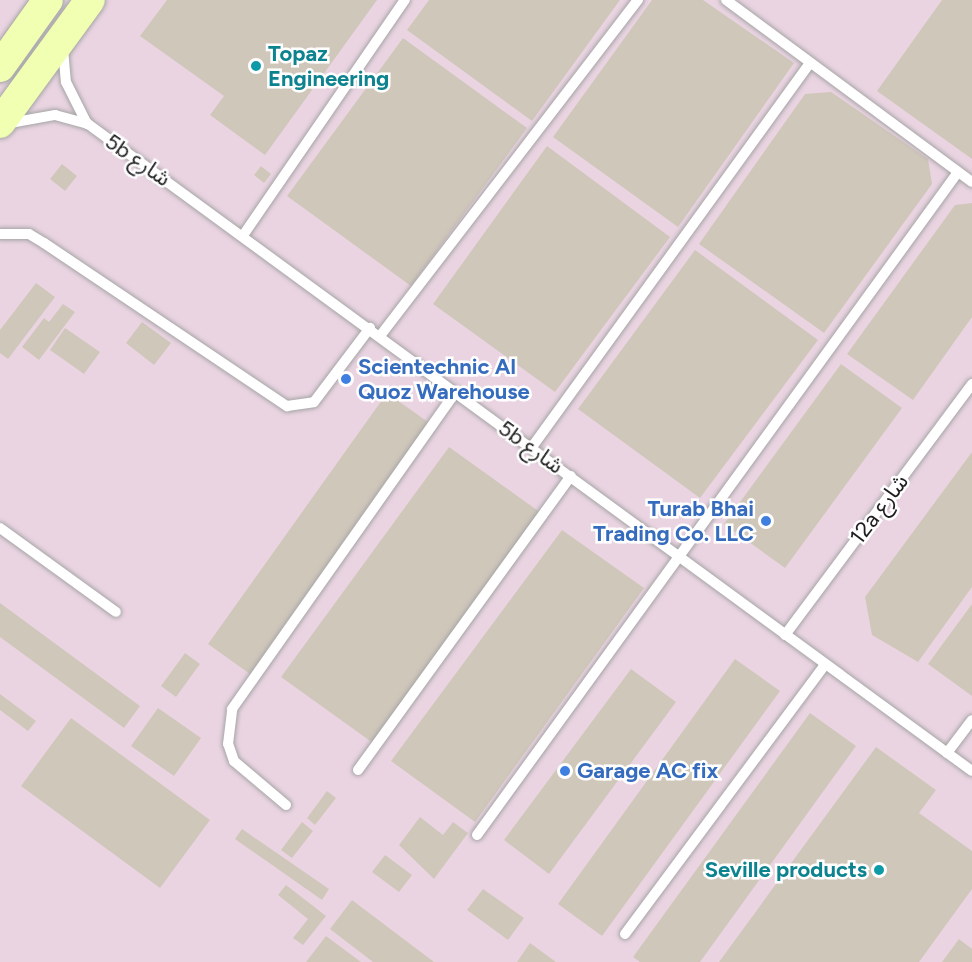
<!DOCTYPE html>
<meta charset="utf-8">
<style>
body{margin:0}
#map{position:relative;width:972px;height:962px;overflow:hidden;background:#f0ede2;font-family:Figtree,"Noto Sans Arabic",sans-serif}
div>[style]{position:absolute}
.industrial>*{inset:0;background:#ead4e2}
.building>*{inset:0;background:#d0c7bb}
.roads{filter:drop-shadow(0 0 2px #a5a5a5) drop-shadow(0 0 2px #a5a5a5)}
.lane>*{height:10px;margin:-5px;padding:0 5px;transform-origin:5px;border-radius:5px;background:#fff}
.secondary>*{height:30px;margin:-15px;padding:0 15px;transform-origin:15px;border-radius:15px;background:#f0ffb1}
.dots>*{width:16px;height:16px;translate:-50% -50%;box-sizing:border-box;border:3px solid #fff;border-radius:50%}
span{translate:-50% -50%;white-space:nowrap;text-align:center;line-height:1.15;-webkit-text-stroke:5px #fff;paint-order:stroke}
.culture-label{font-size:22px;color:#0d838f;font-weight:700}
.left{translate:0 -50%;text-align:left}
.right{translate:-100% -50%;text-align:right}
.street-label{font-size:22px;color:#1e1e1e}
.shop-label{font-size:22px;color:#366cbe;font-weight:700}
</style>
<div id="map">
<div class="industrial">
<div style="clip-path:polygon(0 0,972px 0,972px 962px,0 962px)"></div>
</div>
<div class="building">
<div style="clip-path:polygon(167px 0,377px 0,265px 155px,210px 115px,224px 96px,140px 36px)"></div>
<div style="clip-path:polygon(429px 0,620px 0,532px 121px,407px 30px)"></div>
<div style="clip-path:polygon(652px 0,703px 0,794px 63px,678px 227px,553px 137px)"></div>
<div style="clip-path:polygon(942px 0,972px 0,972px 159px,877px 91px)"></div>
<div style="clip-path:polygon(403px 38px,527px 128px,411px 286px,287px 196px)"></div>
<div style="clip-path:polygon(831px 92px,928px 159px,932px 184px,824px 333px,699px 244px,805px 94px)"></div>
<div style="clip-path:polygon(547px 146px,670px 237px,555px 392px,433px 304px)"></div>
<div style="clip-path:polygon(62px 164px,77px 176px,65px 191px,50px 179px)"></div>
<div style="clip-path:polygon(261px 166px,271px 174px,264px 183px,254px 175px)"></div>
<div style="clip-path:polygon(972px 203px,972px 317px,913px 400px,847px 354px,955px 205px)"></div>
<div style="clip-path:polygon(695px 250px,818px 340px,700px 498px,578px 409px)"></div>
<div style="clip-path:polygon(36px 283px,55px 297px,8px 359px,0 353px,0 330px)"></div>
<div style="clip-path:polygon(63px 304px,75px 312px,39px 360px,22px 347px,44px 318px,49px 322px)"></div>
<div style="clip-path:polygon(142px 322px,171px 343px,154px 365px,126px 343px)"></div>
<div style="clip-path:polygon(65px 328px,100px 352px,84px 374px,50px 350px)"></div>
<div style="clip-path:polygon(841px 364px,902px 408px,785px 568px,724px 524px)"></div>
<div style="clip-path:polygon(387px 393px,428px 422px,250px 674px,208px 644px)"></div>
<div style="clip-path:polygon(449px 447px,541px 513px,373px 743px,281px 677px)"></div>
<div style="clip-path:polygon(972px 452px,972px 587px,918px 662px,872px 635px,865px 597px)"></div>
<div style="clip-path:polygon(562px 530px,644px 588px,475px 822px,391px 761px)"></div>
<div style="clip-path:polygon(0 603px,140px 706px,124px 728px,0 637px)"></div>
<div style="clip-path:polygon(972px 604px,972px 696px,928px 664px)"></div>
<div style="clip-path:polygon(185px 653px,200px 664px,176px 697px,161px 686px)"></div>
<div style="clip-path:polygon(735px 659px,780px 691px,602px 936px,558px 904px)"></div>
<div style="clip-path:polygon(631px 669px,676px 702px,549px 874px,504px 840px)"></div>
<div style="clip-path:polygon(0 694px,36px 721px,28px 731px,0 710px)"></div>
<div style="clip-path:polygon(158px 708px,201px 738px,174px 776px,131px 746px)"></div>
<div style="clip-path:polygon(810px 713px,856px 746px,700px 962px,640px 962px,633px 957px)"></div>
<div style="clip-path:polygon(71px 718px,210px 820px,160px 888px,21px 786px)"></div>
<div style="clip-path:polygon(876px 747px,936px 790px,919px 813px,972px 851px,972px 889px,919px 962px,719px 962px)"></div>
<div style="clip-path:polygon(327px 791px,336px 798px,315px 825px,307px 818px)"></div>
<div style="clip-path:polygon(420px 817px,443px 835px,453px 822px,468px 833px,434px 879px,399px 845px)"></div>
<div style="clip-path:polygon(302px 822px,313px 831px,292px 858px,281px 850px)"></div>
<div style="clip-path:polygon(242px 829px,329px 889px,322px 900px,235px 839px)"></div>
<div style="clip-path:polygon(385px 855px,412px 875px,399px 892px,372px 872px)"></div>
<div style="clip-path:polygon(286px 885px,326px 916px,303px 945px,293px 938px,308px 919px,278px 895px)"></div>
<div style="clip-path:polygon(483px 889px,524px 918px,508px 940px,467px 910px)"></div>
<div style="clip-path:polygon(352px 900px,434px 962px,373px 962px,330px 929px)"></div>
<div style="clip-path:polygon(326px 936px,361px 962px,306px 962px)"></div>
<div style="clip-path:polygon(959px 939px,972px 949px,972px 962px,942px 962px)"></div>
<div style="clip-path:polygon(530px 943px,556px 962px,517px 962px)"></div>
</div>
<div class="roads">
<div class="lane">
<div style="left:726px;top:0;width:306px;rotate:36.5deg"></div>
<div style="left:63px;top:49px;width:33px;rotate:85deg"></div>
<div style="left:66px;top:82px;width:47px;rotate:63.4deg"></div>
<div style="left:10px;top:123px;width:46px;rotate:-10.1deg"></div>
<div style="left:55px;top:115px;width:34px;rotate:15deg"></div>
<div style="left:88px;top:124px;width:1095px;rotate:36.2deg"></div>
<div style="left:0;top:234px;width:29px"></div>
<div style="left:29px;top:234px;width:17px;rotate:31deg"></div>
<div style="left:44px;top:243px;width:293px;rotate:33.9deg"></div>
<div style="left:287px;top:406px;width:27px;rotate:-8deg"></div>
<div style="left:314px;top:402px;width:93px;rotate:-52.9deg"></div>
<div style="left:244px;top:234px;width:284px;rotate:-55.5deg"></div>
<div style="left:380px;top:336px;width:424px;rotate:-52.5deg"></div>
<div style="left:532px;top:447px;width:472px;rotate:-54.1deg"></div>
<div style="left:0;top:528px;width:143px;rotate:35.9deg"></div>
<div style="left:785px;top:635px;width:313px;rotate:-53.3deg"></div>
<div style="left:947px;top:753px;width:41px;rotate:-52.9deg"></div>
<div style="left:358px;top:770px;width:363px;rotate:-54.1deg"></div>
<div style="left:286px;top:805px;width:68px;rotate:-139.8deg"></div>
<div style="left:234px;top:761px;width:18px;rotate:-109deg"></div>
<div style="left:228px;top:744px;width:35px;rotate:-83deg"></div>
<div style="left:232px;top:709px;width:388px;rotate:-54.8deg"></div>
<div style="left:477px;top:835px;width:819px;rotate:-54.04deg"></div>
<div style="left:625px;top:934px;width:335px;rotate:-53.4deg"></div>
</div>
<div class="secondary">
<div style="left:0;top:67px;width:82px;rotate:-54.4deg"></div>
<div style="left:0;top:123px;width:152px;rotate:-53.8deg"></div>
</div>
</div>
<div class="dots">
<div style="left:256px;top:66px;background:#0f9aa8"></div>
<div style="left:346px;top:379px;background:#3f7fe0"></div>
<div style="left:766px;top:521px;background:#3f7fe0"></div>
<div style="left:565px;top:771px;background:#3f7fe0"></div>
<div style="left:879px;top:870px;background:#0f9aa8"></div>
</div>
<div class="culture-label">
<span class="left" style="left:268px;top:66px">Topaz<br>Engineering</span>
<span class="right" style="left:867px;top:870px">Seville products</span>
</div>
<div class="street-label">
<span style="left:138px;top:160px;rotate:35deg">5b شارع</span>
<span style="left:531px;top:447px;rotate:36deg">5b شارع</span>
<span style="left:879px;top:509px;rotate:-53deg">12a شارع</span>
</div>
<div class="shop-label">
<span class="left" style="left:358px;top:379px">Scientechnic Al<br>Quoz Warehouse</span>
<span class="right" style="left:754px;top:521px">Turab Bhai<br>Trading Co. LLC</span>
<span class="left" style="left:577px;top:771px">Garage AC fix</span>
</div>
</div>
